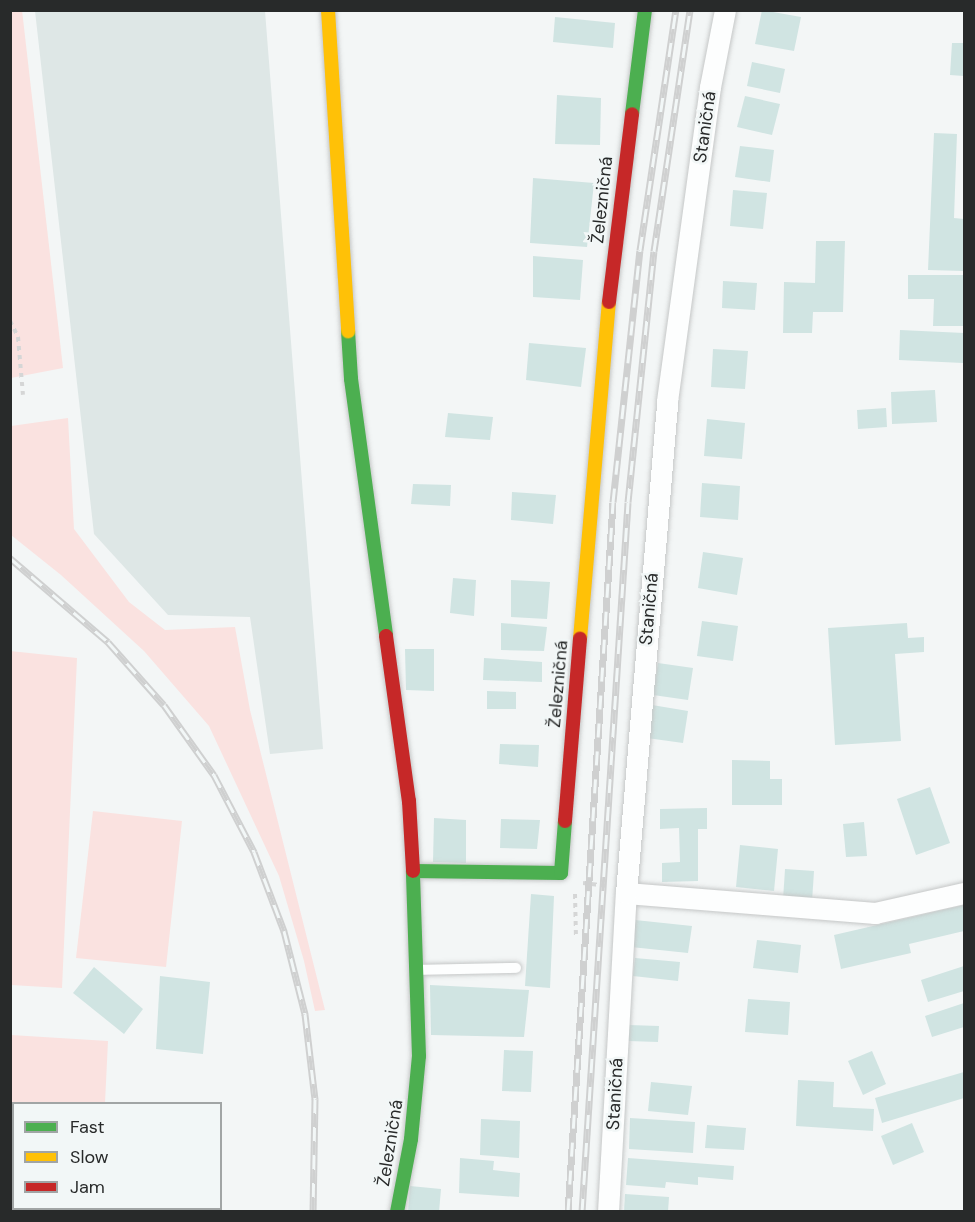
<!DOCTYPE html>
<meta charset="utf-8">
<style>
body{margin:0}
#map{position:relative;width:975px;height:1222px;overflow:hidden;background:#f3f6f6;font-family:"DM Sans",sans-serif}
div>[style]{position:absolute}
.built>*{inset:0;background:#dee7e6}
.green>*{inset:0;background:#fae2e0}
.building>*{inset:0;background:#d0e4e2}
.path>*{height:4px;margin-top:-2px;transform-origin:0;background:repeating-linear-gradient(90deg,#d5d6d6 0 4.5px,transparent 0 9px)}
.roads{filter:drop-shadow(0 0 2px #c5c7c7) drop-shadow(0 0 2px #c5c7c7)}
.lane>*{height:10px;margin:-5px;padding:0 5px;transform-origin:5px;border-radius:5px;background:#fdfefe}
.street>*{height:21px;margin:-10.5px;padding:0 10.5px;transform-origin:10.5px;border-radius:10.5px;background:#fdfefe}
.fast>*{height:14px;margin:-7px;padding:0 7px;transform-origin:7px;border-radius:7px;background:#4caf50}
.slow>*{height:14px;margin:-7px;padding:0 7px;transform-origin:7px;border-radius:7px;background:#ffc107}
.jam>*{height:14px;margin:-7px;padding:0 7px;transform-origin:7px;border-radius:7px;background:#c62828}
.rail>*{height:7px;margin-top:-3.5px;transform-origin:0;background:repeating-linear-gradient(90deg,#f2f7f7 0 14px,#cfd0d0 0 28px);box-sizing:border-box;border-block:2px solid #cfd0d0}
span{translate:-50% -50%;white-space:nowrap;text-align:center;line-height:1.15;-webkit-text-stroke:5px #f2f7f7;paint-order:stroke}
.street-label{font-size:18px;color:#282a2a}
.frame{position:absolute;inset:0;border:12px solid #282a2a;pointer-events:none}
.legend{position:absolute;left:12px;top:1102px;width:210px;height:108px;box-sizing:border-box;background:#f2f7f7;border:2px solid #a1a5a5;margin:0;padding:8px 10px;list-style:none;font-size:18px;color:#282a2a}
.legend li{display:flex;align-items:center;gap:12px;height:30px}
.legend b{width:30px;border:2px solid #a1a5a5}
</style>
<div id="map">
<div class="built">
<div style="clip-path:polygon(35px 11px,265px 11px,323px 749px,270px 754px,250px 617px,168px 615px,94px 534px)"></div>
</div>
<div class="green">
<div style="clip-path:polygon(22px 10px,63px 368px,11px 378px,10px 11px)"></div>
<div style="clip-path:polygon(68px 418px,74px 529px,129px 602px,165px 630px,235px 627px,250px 710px,325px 1010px,315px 1011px,304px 961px,279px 876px,209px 726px,144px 651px,61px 575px,11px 535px,11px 426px)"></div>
<div style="clip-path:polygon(10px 651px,77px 658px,62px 988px,11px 985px)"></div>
<div style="clip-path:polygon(93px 811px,182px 821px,166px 967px,76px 958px)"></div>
<div style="clip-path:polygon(11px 1035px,108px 1041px,105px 1103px,14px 1104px,14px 1208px,98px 1209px,98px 1211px,11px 1211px)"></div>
</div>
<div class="building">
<div style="clip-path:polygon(762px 10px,801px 17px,794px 51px,755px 44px)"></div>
<div style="clip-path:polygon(555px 17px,615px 23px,613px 48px,553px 42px)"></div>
<div style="clip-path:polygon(952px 43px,964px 43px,964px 76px,950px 75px)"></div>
<div style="clip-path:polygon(752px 62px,785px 69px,780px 93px,747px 86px)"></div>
<div style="clip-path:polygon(557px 95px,601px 98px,600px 145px,555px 144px)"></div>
<div style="clip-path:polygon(745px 96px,780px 104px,772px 135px,737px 127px)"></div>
<div style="clip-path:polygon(934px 133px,957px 134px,954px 218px,964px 219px,964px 271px,928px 270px)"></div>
<div style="clip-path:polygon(740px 146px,774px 150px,770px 182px,735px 177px)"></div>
<div style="clip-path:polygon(533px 178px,594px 183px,587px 247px,530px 243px)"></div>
<div style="clip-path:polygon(733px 190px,767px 193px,763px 229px,730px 226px)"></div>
<div style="clip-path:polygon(816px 241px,845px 241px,843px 312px,813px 312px,812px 333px,783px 333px,784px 282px,815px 283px)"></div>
<div style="clip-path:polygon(533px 256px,583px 260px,580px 300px,533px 297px)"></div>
<div style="clip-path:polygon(908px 275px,964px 275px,964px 326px,933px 326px,934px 299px,908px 299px)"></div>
<div style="clip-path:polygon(723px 281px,757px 283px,755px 310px,722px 308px)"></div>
<div style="clip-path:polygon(900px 330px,964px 333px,963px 363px,899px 360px)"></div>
<div style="clip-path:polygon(529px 343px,586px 348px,581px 387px,526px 380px)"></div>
<div style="clip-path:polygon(713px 349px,748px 351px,745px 389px,711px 387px)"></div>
<div style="clip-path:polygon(935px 390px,937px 422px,892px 424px,891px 392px)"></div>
<div style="clip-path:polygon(886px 408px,887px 427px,858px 429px,857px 410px)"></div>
<div style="clip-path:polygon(448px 413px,493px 417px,490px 440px,445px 437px)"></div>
<div style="clip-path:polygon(707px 419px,745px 423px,742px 459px,704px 456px)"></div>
<div style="clip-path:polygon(702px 483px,740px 486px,738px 520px,700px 517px)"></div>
<div style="clip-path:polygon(413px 484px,451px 485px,450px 506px,411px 504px)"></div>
<div style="clip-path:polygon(512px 492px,556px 495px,553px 524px,511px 520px)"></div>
<div style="clip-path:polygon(703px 552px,743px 558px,737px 595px,698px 588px)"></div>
<div style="clip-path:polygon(453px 578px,476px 580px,474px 616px,450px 613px)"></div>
<div style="clip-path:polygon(511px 580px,550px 582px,547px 619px,511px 617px)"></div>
<div style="clip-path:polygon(702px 621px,738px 626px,733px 661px,697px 656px)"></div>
<div style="clip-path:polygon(501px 623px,547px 627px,544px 651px,501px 650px)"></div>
<div style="clip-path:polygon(907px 623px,908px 638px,924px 637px,924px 652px,895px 654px,901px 741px,835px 745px,828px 628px)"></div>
<div style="clip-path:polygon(405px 649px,434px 649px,434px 691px,406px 690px)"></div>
<div style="clip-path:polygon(484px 658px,542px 662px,542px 682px,483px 680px)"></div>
<div style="clip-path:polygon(658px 663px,693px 668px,688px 700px,653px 695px)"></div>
<div style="clip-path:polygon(487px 691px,516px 692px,516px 709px,487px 709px)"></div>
<div style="clip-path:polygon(652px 705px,688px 711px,683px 743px,647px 738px)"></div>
<div style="clip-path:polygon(500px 744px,539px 745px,538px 767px,499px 764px)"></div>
<div style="clip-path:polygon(732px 760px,770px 761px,770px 779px,782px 779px,782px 805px,732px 805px)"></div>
<div style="clip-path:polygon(930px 787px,950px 843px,916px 855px,897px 799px)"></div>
<div style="clip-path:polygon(707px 808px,707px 829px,698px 829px,698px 881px,662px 882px,662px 863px,680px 862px,679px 828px,660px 829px,660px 809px)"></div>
<div style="clip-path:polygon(434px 818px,466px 820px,466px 863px,433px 862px)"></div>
<div style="clip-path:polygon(501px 819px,540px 820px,537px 849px,500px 848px)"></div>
<div style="clip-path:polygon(864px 822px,867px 856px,846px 857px,843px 824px)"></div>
<div style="clip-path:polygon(740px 845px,778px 849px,774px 891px,736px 887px)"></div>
<div style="clip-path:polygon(785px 869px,814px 871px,812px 902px,783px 900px)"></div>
<div style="clip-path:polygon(531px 894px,554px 896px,550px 988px,525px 986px)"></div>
<div style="clip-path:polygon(964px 905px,964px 931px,909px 944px,911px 953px,841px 969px,834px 935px)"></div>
<div style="clip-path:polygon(635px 920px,692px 926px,688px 953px,631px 947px)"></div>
<div style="clip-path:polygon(757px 940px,801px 945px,798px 973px,753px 968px)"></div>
<div style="clip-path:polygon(635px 958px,680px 962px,678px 981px,633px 976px)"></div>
<div style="clip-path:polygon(964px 966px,964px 991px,928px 1002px,921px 980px)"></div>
<div style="clip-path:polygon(94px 967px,143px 1009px,124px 1034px,73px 993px)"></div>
<div style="clip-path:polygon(160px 976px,210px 982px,203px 1054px,156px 1049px)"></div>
<div style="clip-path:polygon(430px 985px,529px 990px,524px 1037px,431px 1035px)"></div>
<div style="clip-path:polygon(748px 999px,790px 1002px,788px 1035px,745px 1032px)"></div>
<div style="clip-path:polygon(964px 1003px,964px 1027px,932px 1037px,925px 1016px)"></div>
<div style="clip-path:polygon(629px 1025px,659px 1026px,658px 1042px,628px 1041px)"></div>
<div style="clip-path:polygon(504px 1050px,533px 1051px,531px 1092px,502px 1091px)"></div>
<div style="clip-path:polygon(872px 1051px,886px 1084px,863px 1095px,848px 1061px)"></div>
<div style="clip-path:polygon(964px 1072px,964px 1098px,882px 1123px,875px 1098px)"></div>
<div style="clip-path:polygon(798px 1080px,834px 1082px,833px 1107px,874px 1109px,873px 1131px,796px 1126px)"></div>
<div style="clip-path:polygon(651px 1082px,692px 1086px,688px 1115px,648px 1111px)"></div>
<div style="clip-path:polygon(630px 1118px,695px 1122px,693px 1153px,629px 1149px)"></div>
<div style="clip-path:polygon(481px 1119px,520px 1121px,519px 1158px,480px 1155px)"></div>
<div style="clip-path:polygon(912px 1123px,924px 1152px,893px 1165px,881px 1136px)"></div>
<div style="clip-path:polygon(707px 1125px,746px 1128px,744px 1150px,705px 1148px)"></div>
<div style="clip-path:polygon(460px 1158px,494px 1161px,493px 1170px,520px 1173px,519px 1197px,459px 1193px)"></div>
<div style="clip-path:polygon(628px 1158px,734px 1166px,733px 1180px,698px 1177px,698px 1185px,666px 1182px,665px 1188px,626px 1185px)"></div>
<div style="clip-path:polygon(410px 1186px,441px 1189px,439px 1212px,408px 1212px)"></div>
<div style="clip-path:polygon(625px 1194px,669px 1197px,668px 1212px,624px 1212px)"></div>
</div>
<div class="path">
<div style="left:10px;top:321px;width:18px;rotate:63deg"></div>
<div style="left:18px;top:337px;width:58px;rotate:85.1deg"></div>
<div style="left:583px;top:883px;width:23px;rotate:7deg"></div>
<div style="left:575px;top:894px;width:43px;rotate:88.7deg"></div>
</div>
<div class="roads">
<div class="lane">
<div style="left:417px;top:970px;width:99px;rotate:-1.2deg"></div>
</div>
<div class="street">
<div style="left:626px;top:893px;width:250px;rotate:4.6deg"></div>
<div style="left:875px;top:913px;width:91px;rotate:-12.7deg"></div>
<div style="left:608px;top:1212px;width:320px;rotate:-86.8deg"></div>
<div style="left:626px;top:893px;width:494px;rotate:-85.2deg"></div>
<div style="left:667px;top:401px;width:317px;rotate:-82.2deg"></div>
<div style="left:710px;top:87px;width:78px;rotate:-79deg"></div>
</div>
<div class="fast">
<div style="left:632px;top:114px;width:105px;rotate:-82.9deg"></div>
<div style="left:348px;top:331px;width:48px;rotate:86.4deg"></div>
<div style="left:351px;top:379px;width:259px;rotate:82.2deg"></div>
<div style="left:397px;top:1212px;width:74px;rotate:-79.1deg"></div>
<div style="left:411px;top:1139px;width:83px;rotate:-84.5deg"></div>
<div style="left:419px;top:1056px;width:185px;rotate:-91.9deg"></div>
<div style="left:413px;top:871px;width:148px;rotate:0.8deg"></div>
<div style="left:561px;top:873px;width:52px;rotate:-85.6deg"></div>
</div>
<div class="slow">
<div style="left:328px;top:10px;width:322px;rotate:86.4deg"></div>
<div style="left:580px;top:639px;width:338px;rotate:-85.1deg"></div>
</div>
<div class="jam">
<div style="left:609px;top:302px;width:189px;rotate:-83deg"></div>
<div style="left:386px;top:636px;width:167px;rotate:82.1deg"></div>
<div style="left:409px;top:801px;width:70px;rotate:86.7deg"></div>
<div style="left:565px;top:821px;width:183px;rotate:-85.3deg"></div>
</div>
</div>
<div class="rail">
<div style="left:10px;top:558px;width:129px;rotate:40.6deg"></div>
<div style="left:108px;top:642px;width:84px;rotate:48.4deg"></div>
<div style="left:164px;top:705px;width:86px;rotate:54.5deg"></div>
<div style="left:214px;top:775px;width:87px;rotate:62.5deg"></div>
<div style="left:254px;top:852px;width:85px;rotate:69.2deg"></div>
<div style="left:284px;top:931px;width:86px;rotate:75.8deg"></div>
<div style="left:305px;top:1014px;width:86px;rotate:83.3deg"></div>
<div style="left:315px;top:1099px;width:113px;rotate:91deg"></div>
<div style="left:568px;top:1212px;width:711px;rotate:-86.37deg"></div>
<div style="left:613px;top:502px;width:253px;rotate:-83.9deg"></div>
<div style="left:640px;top:250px;width:243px;rotate:-81.5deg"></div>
<div style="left:582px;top:1212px;width:711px;rotate:-86.29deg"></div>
<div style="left:628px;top:502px;width:252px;rotate:-84.1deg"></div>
<div style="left:654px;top:251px;width:244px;rotate:-81.5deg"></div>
</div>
<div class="street-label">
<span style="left:705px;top:127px;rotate:-82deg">Staničná</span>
<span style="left:602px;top:200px;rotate:-84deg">Železničná</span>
<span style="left:649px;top:609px;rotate:-85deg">Staničná</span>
<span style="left:558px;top:684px;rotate:-85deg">Železničná</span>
<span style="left:615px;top:1094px;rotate:-87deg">Staničná</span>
<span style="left:390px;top:1143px;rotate:-81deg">Železničná</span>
</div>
<div class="frame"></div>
<ul class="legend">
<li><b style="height:8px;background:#4caf50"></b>Fast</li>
<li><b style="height:8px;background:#ffc107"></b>Slow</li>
<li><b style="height:8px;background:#c62828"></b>Jam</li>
</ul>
</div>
